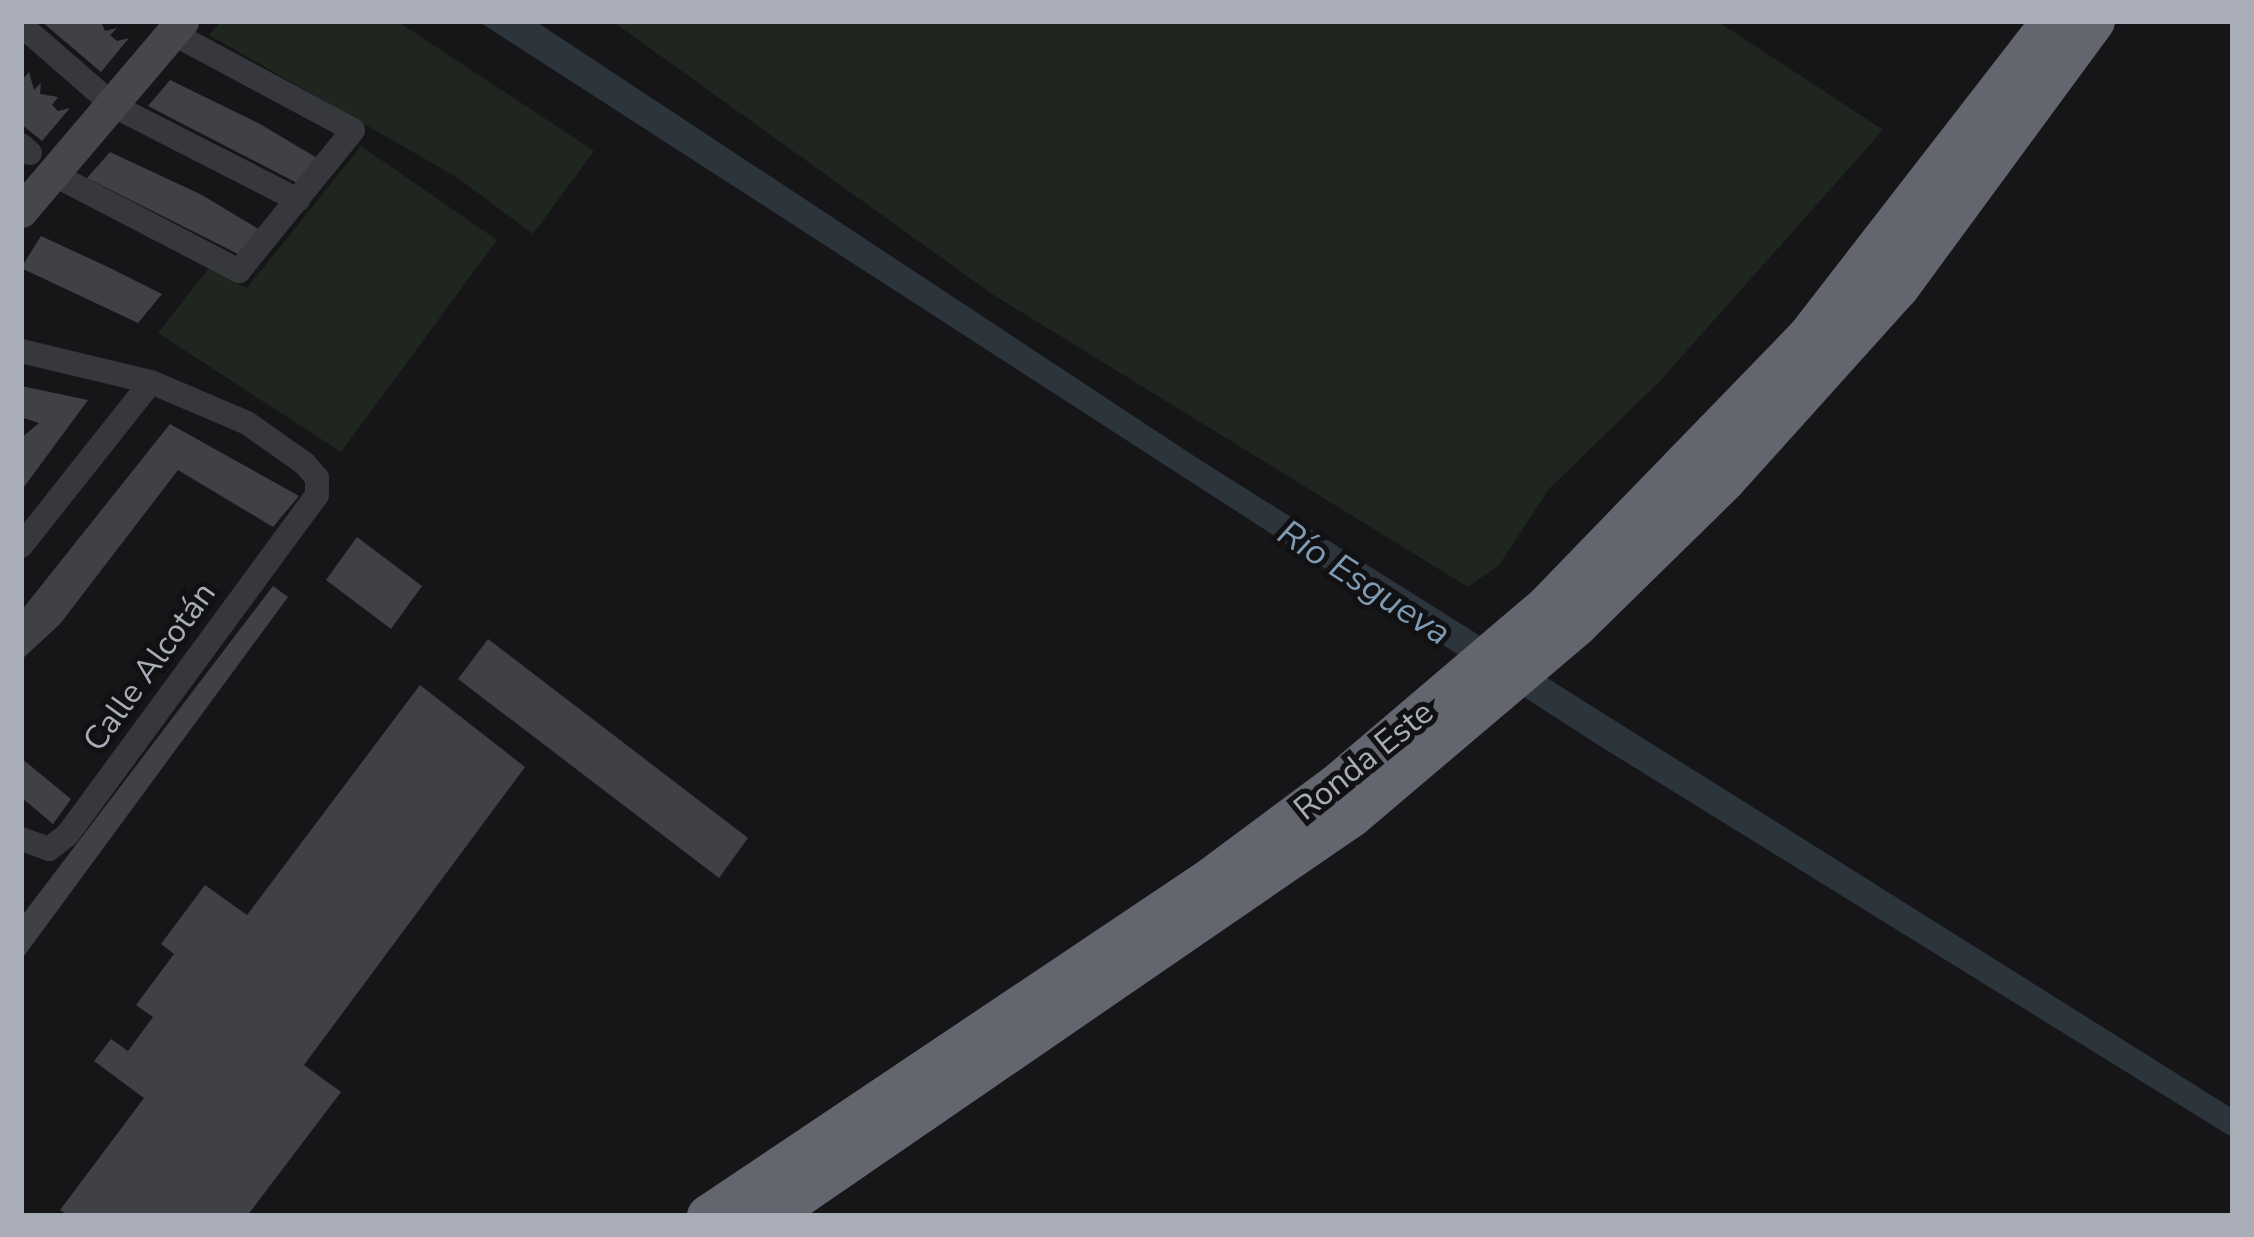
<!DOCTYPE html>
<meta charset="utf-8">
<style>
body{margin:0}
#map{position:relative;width:2254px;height:1237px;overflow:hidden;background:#161618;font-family:"Nunito Sans",sans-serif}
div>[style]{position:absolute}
.green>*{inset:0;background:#1e261f}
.water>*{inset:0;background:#2c353c}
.building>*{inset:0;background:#404145}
.street>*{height:24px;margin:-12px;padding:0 12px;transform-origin:12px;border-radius:12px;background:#37383d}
.secondary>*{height:33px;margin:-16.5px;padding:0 16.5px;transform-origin:16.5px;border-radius:16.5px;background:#45474d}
.highway>*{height:42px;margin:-21px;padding:0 21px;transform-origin:21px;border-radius:21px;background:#63666e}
span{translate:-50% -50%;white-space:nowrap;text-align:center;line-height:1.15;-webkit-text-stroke:10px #111113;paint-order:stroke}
.street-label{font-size:33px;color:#a8adb8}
.water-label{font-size:36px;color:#7f9bb3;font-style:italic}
.frame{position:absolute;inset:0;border:24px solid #a8adb8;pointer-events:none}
</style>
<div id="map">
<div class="green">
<div style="clip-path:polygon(221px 21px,397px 21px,594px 151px,533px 234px,458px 178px,209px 35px)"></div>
<div style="clip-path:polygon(612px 21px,1717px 21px,1883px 130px,1660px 381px,1549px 489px,1499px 565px,1468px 587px,992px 294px)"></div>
<div style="clip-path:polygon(361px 146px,497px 240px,341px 452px,158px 333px,209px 268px,247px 288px)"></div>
</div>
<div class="water">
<div style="clip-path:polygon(478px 21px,535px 21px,1197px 458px,2233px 1109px,2233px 1138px,1595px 743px)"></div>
</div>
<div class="building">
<div style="clip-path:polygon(41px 21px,101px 21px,105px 31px,117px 28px,110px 35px,117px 41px,129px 38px,101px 72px)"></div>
<div style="clip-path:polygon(29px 72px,34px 90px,41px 83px,40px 94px,58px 97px,52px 105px,58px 111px,70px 108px,42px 141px,21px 124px,21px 81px)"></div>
<div style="clip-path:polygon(170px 80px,260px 124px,317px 158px,297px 183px,148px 106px)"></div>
<div style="clip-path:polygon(110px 152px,202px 195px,260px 230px,240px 255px,87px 178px)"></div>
<div style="clip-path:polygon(41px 236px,108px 267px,162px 294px,138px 323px,21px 268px)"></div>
<div style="clip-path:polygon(21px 386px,88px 400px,21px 491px,21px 438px,39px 423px,21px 417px)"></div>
<div style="clip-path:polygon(170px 424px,299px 496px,273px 527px,178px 470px,60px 624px,21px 660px,21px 611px)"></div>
<div style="clip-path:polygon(357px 537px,422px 586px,391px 629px,326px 580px)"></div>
<div style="clip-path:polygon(273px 586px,288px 597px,21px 960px,21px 917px)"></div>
<div style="clip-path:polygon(488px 639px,748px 838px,719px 878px,458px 679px)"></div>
<div style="clip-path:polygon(420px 685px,525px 767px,304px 1065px,341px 1092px,247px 1216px,69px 1216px,60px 1210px,144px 1098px,94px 1061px,111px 1039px,128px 1051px,153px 1017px,136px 1005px,174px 954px,161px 944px,205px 885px,247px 915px)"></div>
<div style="clip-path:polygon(21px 758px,71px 799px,53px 824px,21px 797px)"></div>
</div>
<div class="street">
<div style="left:21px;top:25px;width:121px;rotate:41deg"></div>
<div style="left:120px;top:109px;width:200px;rotate:27.1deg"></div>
<div style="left:21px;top:145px;width:12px;rotate:42deg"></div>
<div style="left:53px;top:174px;width:210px;rotate:27.5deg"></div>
<div style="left:239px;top:271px;width:181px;rotate:-51deg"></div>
<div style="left:353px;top:130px;width:205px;rotate:-151.8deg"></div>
<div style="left:21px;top:351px;width:134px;rotate:13.4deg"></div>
<div style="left:151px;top:382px;width:104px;rotate:23.1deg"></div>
<div style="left:247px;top:423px;width:70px;rotate:35.1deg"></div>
<div style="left:304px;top:463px;width:20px;rotate:49deg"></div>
<div style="left:317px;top:478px;width:17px;rotate:90deg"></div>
<div style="left:317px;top:495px;width:422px;rotate:126.3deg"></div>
<div style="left:67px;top:835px;width:23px;rotate:142deg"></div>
<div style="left:49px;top:849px;width:30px;rotate:-160deg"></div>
<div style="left:21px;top:546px;width:209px;rotate:-51.6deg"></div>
</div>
<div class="secondary">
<div style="left:21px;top:211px;width:249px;rotate:-49.7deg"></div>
</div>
<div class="highway">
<div style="left:708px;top:1216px;width:603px;rotate:-33.85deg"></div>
<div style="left:1209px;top:880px;width:159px;rotate:-36.6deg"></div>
<div style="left:1337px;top:785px;width:276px;rotate:-40.4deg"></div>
<div style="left:1547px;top:606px;width:373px;rotate:-45.9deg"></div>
<div style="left:1807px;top:338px;width:401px;rotate:-52.2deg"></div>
<div style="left:770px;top:1216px;width:706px;rotate:-34.5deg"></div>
<div style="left:1352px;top:816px;width:295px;rotate:-40.3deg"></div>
<div style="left:1577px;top:625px;width:206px;rotate:-44.4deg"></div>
<div style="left:1724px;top:481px;width:260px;rotate:-48deg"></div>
<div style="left:1898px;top:288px;width:331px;rotate:-53.7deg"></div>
</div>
<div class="street-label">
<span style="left:150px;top:667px;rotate:-54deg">Calle Alcotán</span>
<span style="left:1364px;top:761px;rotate:-39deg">Ronda Este</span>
</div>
<div class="water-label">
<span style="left:1364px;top:583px;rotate:33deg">Río Esgueva</span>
</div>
<div class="frame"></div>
</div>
